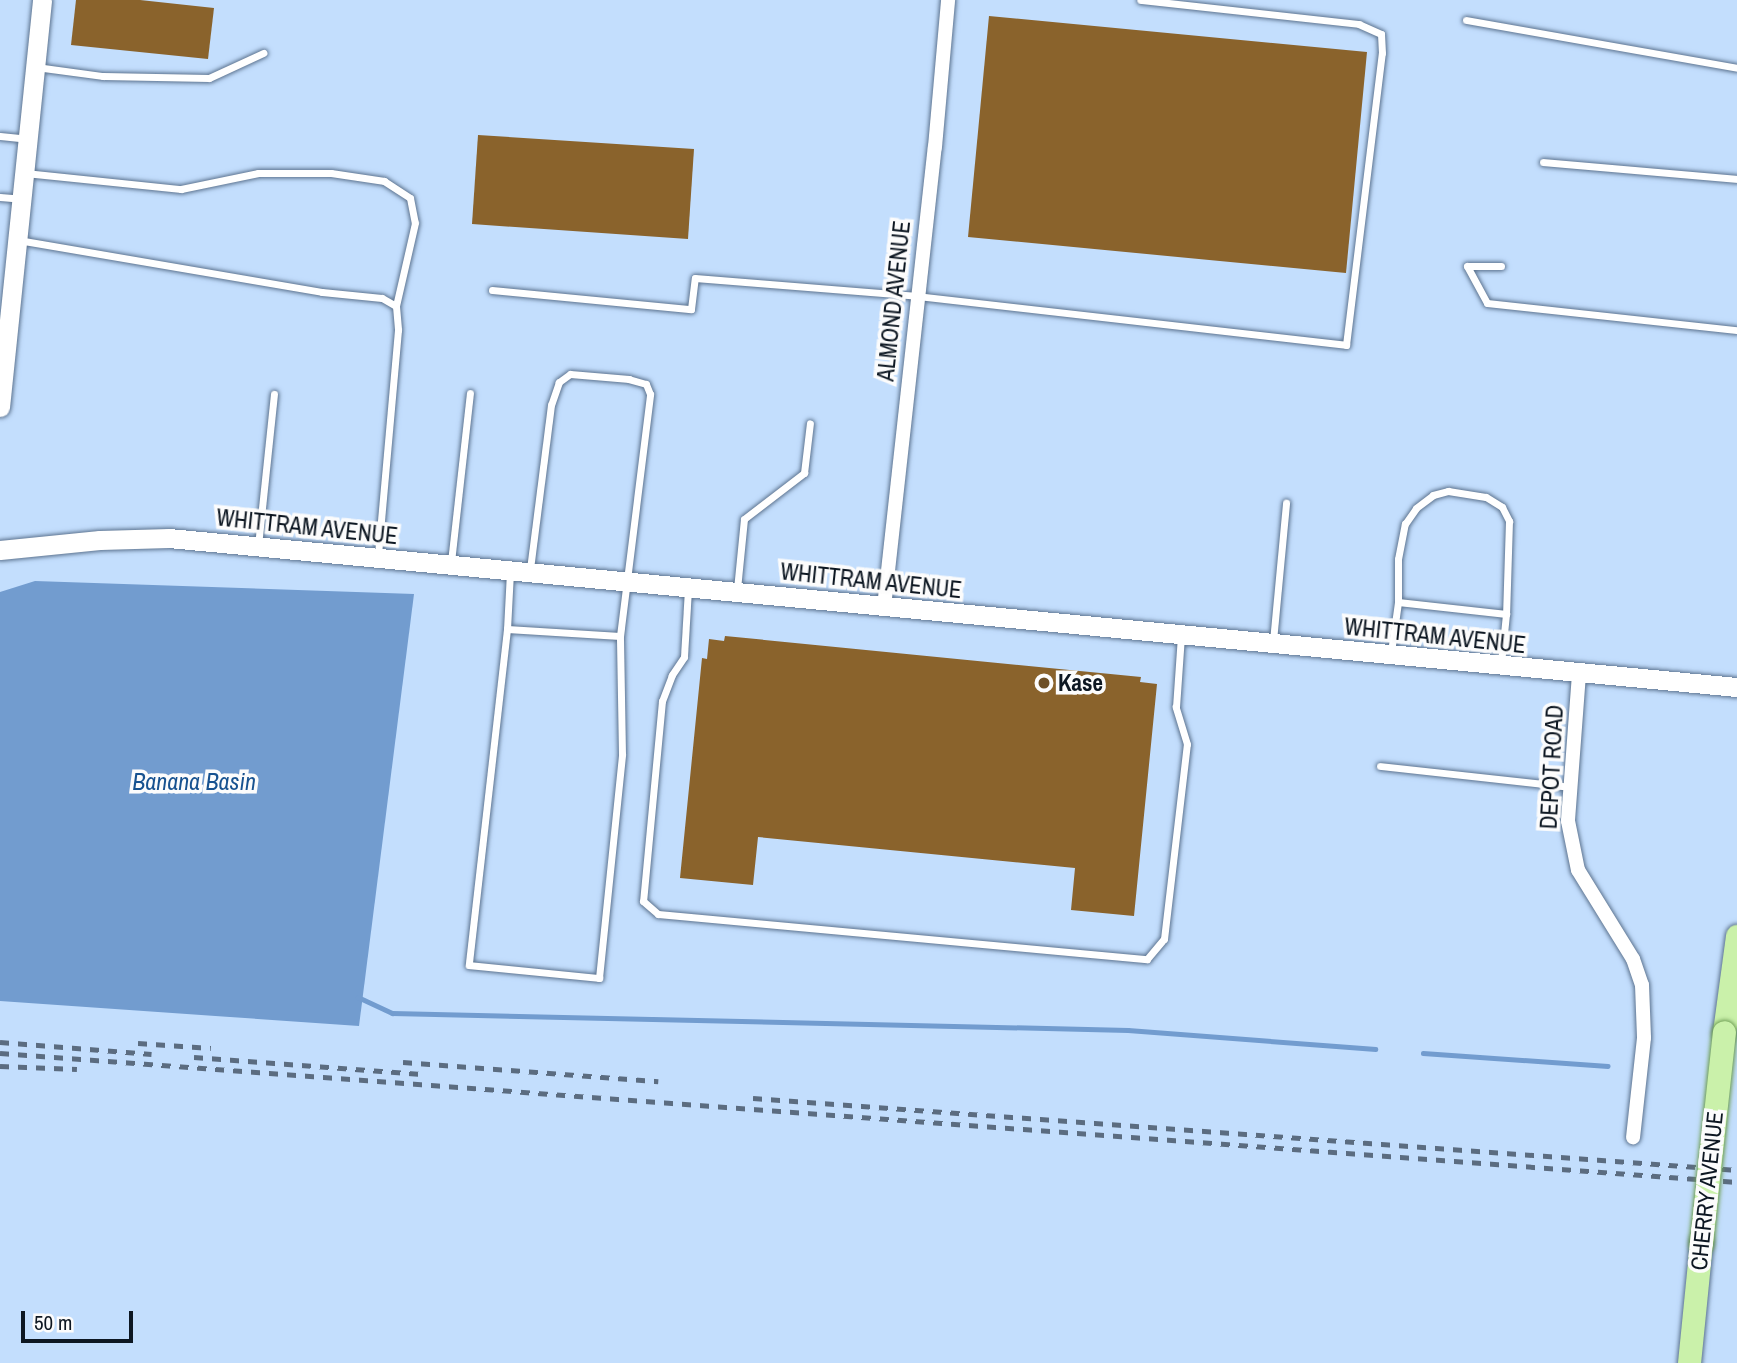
<!DOCTYPE html>
<style>
body{margin:0}
#map{position:relative;width:1737px;height:1363px;overflow:hidden;background:#c3defd;font-family:"Archivo Narrow",sans-serif}
div>[style]{position:absolute}
.water>*{inset:0;background:#729ccf}
.stream>*{height:4.5px;margin:-2.25px;padding:0 2.25px;transform-origin:2.25px;border-radius:2.25px;background:#729ccf}
.building>*{inset:0;background:#8a632c}
.roads{filter:drop-shadow(0 0 2px #5d7490) drop-shadow(0 0 2px #5d7490)}
.service>*{height:7px;margin:-3.5px;padding:0 3.5px;transform-origin:3.5px;border-radius:3.5px;background:#fff}
.minor>*{height:14px;margin:-7px;padding:0 7px;transform-origin:7px;border-radius:7px;background:#fff}
.tertiary>*{height:19px;margin:-9.5px;padding:0 9.5px;transform-origin:9.5px;border-radius:9.5px;background:#fff}
.primary>*{height:23px;margin:-11.5px;padding:0 11.5px;transform-origin:11.5px;border-radius:11.5px;background:#caf1aa}
.rail>*{height:4.5px;margin-top:-2.25px;transform-origin:0;background:repeating-linear-gradient(90deg,#5b6c80 0 9px,transparent 0 18px)}
.bridges{filter:drop-shadow(0 0 2px #709f56) drop-shadow(0 0 2px #709f56)}
.primary-bridge>*{height:23px;margin:-11.5px;padding:0 11.5px;transform-origin:11.5px;border-radius:11.5px;background:#caf1aa}
.dots>*{width:19px;height:19px;translate:-50% -50%;box-sizing:border-box;border:4px solid #fcfcfc;border-radius:50%}
span{translate:-50% -50%;white-space:nowrap;text-align:center;line-height:1.15;-webkit-text-stroke:7px #fcfcfc;paint-order:stroke}
.street-label{font-size:23px;color:#0d1722}
.poi-label{font-size:23px;color:#0d1722;font-weight:700}
.left{translate:0 -50%;text-align:left}
.water-label{font-size:24px;color:#175290;font-style:italic}
.scale{position:absolute;left:21px;top:1311px;width:112px;height:32px;box-sizing:border-box;border:4px solid #0d1722;border-top:0;padding-left:9px;font-size:21px;line-height:24px;white-space:nowrap;color:#0d1722;-webkit-text-stroke:5px #fcfcfc;paint-order:stroke}
</style>
<div id="map">
<div class="water">
<div style="clip-path:polygon(35px 581px,414px 594px,359px 1026px,0 1001px,0 592px)"></div>
</div>
<div class="stream">
<div style="left:358px;top:997px;width:38px;rotate:25deg"></div>
<div style="left:392px;top:1013px;width:736px;rotate:1.32deg"></div>
<div style="left:1128px;top:1030px;width:248px;rotate:4.4deg"></div>
<div style="left:1423px;top:1053px;width:185px;rotate:4deg"></div>
</div>
<div class="building">
<div style="clip-path:polygon(76px 0,140px 0,214px 8px,208px 59px,71px 45px)"></div>
<div style="clip-path:polygon(989px 16px,1367px 52px,1346px 273px,968px 237px)"></div>
<div style="clip-path:polygon(478px 135px,694px 149px,688px 239px,472px 224px)"></div>
<div style="clip-path:polygon(725px 636px,1141px 677px,1140px 682px,1157px 684px,1134px 916px,1071px 910px,1075px 868px,758px 837px,753px 885px,680px 878px,702px 658px,707px 659px,709px 639px,724px 641px)"></div>
</div>
<div class="roads">
<div class="service">
<div style="left:1466px;top:20px;width:275px;rotate:10deg"></div>
<div style="left:36px;top:67px;width:68px;rotate:7.7deg"></div>
<div style="left:103px;top:76px;width:106px;rotate:1.1deg"></div>
<div style="left:209px;top:78px;width:60px;rotate:-24.8deg"></div>
<div style="left:0;top:136px;width:27px;rotate:6deg"></div>
<div style="left:1543px;top:162px;width:195px;rotate:5deg"></div>
<div style="left:25px;top:173px;width:157px;rotate:5.9deg"></div>
<div style="left:181px;top:189px;width:79px;rotate:-11.7deg"></div>
<div style="left:258px;top:173px;width:73px"></div>
<div style="left:331px;top:173px;width:54px;rotate:8.6deg"></div>
<div style="left:384px;top:181px;width:31px;rotate:33deg"></div>
<div style="left:410px;top:198px;width:25px;rotate:79deg"></div>
<div style="left:415px;top:223px;width:85px;rotate:102.9deg"></div>
<div style="left:0;top:197px;width:21px;rotate:5deg"></div>
<div style="left:18px;top:240px;width:308px;rotate:9.7deg"></div>
<div style="left:322px;top:292px;width:60px;rotate:5.7deg"></div>
<div style="left:382px;top:298px;width:16px;rotate:30deg"></div>
<div style="left:396px;top:306px;width:24px;rotate:85deg"></div>
<div style="left:398px;top:330px;width:226px;rotate:95.1deg"></div>
<div style="left:1501px;top:266px;width:34px;rotate:180deg"></div>
<div style="left:1467px;top:266px;width:42px;rotate:61.6deg"></div>
<div style="left:1487px;top:303px;width:251px;rotate:6.2deg"></div>
<div style="left:492px;top:290px;width:200px;rotate:5.5deg"></div>
<div style="left:691px;top:309px;width:31px;rotate:-83deg"></div>
<div style="left:695px;top:278px;width:223px;rotate:4.6deg"></div>
<div style="left:917px;top:296px;width:432px;rotate:6.5deg"></div>
<div style="left:1346px;top:345px;width:294px;rotate:-83deg"></div>
<div style="left:1382px;top:53px;width:19px;rotate:-93deg"></div>
<div style="left:1381px;top:34px;width:24px;rotate:-156deg"></div>
<div style="left:1359px;top:24px;width:220px;rotate:-173.7deg"></div>
<div style="left:258px;top:546px;width:153px;rotate:-84deg"></div>
<div style="left:451px;top:562px;width:170px;rotate:-83.6deg"></div>
<div style="left:510px;top:572px;width:57px;rotate:93deg"></div>
<div style="left:507px;top:629px;width:113px;rotate:3.5deg"></div>
<div style="left:620px;top:636px;width:244px;rotate:-82.9deg"></div>
<div style="left:650px;top:394px;width:11px;rotate:-112deg"></div>
<div style="left:646px;top:384px;width:18px;rotate:-164deg"></div>
<div style="left:629px;top:379px;width:59px;rotate:-175.2deg"></div>
<div style="left:570px;top:374px;width:14px;rotate:144deg"></div>
<div style="left:559px;top:382px;width:24px;rotate:109deg"></div>
<div style="left:551px;top:405px;width:166px;rotate:97.3deg"></div>
<div style="left:688px;top:589px;width:68px;rotate:93.4deg"></div>
<div style="left:684px;top:657px;width:22px;rotate:124deg"></div>
<div style="left:672px;top:675px;width:28px;rotate:111deg"></div>
<div style="left:662px;top:701px;width:201px;rotate:95.4deg"></div>
<div style="left:643px;top:901px;width:20px;rotate:41deg"></div>
<div style="left:658px;top:914px;width:491px;rotate:5.3deg"></div>
<div style="left:1147px;top:959px;width:26px;rotate:-50deg"></div>
<div style="left:1164px;top:939px;width:196px;rotate:-83.3deg"></div>
<div style="left:1187px;top:744px;width:39px;rotate:-107deg"></div>
<div style="left:1176px;top:707px;width:71px;rotate:-86deg"></div>
<div style="left:737px;top:589px;width:70px;rotate:-84.3deg"></div>
<div style="left:744px;top:519px;width:76px;rotate:-37.5deg"></div>
<div style="left:804px;top:473px;width:50px;rotate:-83.2deg"></div>
<div style="left:1398px;top:602px;width:43px;rotate:-90deg"></div>
<div style="left:1398px;top:559px;width:36px;rotate:-79deg"></div>
<div style="left:1405px;top:524px;width:19px;rotate:-55deg"></div>
<div style="left:1416px;top:508px;width:21px;rotate:-37deg"></div>
<div style="left:1433px;top:495px;width:16px;rotate:-15deg"></div>
<div style="left:1448px;top:491px;width:38px;rotate:9deg"></div>
<div style="left:1486px;top:497px;width:19px;rotate:32deg"></div>
<div style="left:1502px;top:507px;width:16px;rotate:63deg"></div>
<div style="left:1509px;top:521px;width:93px;rotate:91.8deg"></div>
<div style="left:507px;top:629px;width:338px;rotate:96.5deg"></div>
<div style="left:469px;top:965px;width:131px;rotate:5.7deg"></div>
<div style="left:599px;top:978px;width:225px;rotate:-84.1deg"></div>
<div style="left:622px;top:754px;width:118px;rotate:-91deg"></div>
<div style="left:1273px;top:641px;width:139px;rotate:-84.6deg"></div>
<div style="left:1391px;top:652px;width:50px;rotate:-82deg"></div>
<div style="left:1398px;top:602px;width:109px;rotate:6.3deg"></div>
<div style="left:1506px;top:614px;width:49px;rotate:95.8deg"></div>
<div style="left:1380px;top:766px;width:191px;rotate:6.3deg"></div>
</div>
<div class="minor">
<div style="left:884px;top:607px;width:463px;rotate:-83.7deg"></div>
<div style="left:935px;top:147px;width:148px;rotate:-84.9deg"></div>
<div style="left:1579px;top:674px;width:147px;rotate:94.3deg"></div>
<div style="left:1568px;top:821px;width:50px;rotate:78.5deg"></div>
<div style="left:1578px;top:870px;width:105px;rotate:58.3deg"></div>
<div style="left:1633px;top:959px;width:28px;rotate:71deg"></div>
<div style="left:1642px;top:985px;width:53px;rotate:87.8deg"></div>
<div style="left:1644px;top:1038px;width:100px;rotate:96.3deg"></div>
</div>
<div class="tertiary">
<div style="left:0;top:407px;width:409px;rotate:-84.1deg"></div>
<div style="left:0;top:550px;width:100px;rotate:-5.7deg"></div>
<div style="left:100px;top:540px;width:69px;rotate:-1.7deg"></div>
<div style="left:169px;top:538px;width:1575px;rotate:5.43deg"></div>
</div>
<div class="primary">
<div style="left:1724px;top:1032px;width:97px;rotate:-82.3deg"></div>
<div style="left:1689px;top:1363px;width:121px;rotate:-84.3deg"></div>
</div>
</div>
<div class="rail">
<div style="left:0;top:1042px;width:152px;rotate:4.5deg"></div>
<div style="left:138px;top:1043px;width:73px;rotate:3.9deg"></div>
<div style="left:0;top:1053px;width:1742px;rotate:4.25deg"></div>
<div style="left:194px;top:1057px;width:228px;rotate:4.3deg"></div>
<div style="left:403px;top:1062px;width:256px;rotate:4.3deg"></div>
<div style="left:0;top:1066px;width:77px;rotate:2.2deg"></div>
<div style="left:753px;top:1098px;width:987px;rotate:4.18deg"></div>
</div>
<div class="bridges">
<div class="primary-bridge">
<div style="left:1701px;top:1243px;width:212px;rotate:-83.8deg"></div>
</div>
</div>
<div class="dots">
<div style="left:1044px;top:683px;background:#6e4f25"></div>
</div>
<div class="street-label">
<span style="left:894px;top:301px;rotate:-84deg">ALMOND AVENUE</span>
<span style="left:307px;top:527px;rotate:6deg">WHITTRAM AVENUE</span>
<span style="left:871px;top:581px;rotate:6deg">WHITTRAM AVENUE</span>
<span style="left:1435px;top:636px;rotate:6deg">WHITTRAM AVENUE</span>
<span style="left:1552px;top:767px;rotate:-87deg">DEPOT ROAD</span>
<span style="left:1707px;top:1191px;rotate:-84deg">CHERRY AVENUE</span>
</div>
<div class="poi-label">
<span class="left" style="left:1058px;top:683px">Kase</span>
</div>
<div class="water-label">
<span style="left:194px;top:782px">Banana Basin</span>
</div>
<div class="scale">50 m</div>
</div>
